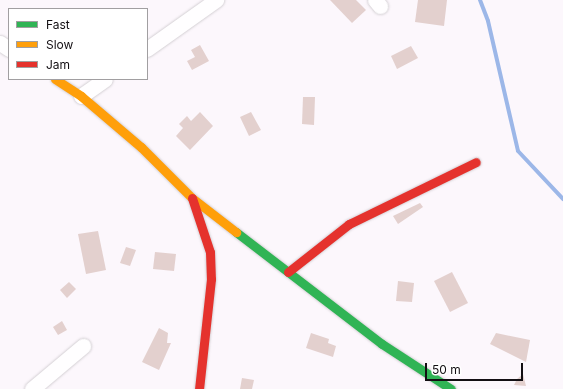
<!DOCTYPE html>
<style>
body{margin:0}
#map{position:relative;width:563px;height:389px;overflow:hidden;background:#fcf7fc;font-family:Inter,sans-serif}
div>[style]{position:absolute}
.stream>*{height:4px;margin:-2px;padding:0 2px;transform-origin:2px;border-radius:2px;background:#9cb7e8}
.building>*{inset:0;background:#e3d0ce}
.roads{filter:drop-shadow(0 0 1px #d4d0d4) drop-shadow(0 0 1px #d4d0d4)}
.street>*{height:15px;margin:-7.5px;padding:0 7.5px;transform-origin:7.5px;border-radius:7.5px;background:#fffeff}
.fast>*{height:9px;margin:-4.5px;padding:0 4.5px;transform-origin:4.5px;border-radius:4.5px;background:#30b455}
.slow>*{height:9px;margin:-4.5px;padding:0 4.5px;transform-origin:4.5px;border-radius:4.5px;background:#ff9f0a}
.jam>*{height:9px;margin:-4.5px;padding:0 4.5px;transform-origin:4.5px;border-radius:4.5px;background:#e5322d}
span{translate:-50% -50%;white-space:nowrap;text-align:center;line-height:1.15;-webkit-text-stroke:3px #fff;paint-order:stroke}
.legend{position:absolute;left:8px;top:8px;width:140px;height:72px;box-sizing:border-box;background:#fff;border:1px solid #a19fa1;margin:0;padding:5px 7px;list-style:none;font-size:12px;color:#130f13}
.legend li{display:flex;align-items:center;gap:8px;height:20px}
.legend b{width:20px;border:1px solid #a19fa1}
.scale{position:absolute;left:425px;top:363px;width:98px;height:18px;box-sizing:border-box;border:2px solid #130f13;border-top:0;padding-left:5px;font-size:12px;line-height:14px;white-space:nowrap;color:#130f13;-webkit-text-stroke:3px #fff;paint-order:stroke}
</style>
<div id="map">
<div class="stream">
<div style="left:480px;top:0;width:22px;rotate:69deg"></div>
<div style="left:488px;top:21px;width:133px;rotate:77deg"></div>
<div style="left:518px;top:151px;width:66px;rotate:46.8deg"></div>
</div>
<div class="building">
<div style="clip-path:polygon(330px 0,356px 0,366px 10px,352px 23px)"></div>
<div style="clip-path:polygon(418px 0,447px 0,444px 26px,415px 22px)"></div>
<div style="clip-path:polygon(200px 45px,209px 61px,192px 70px,187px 61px,195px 57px,191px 50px)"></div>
<div style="clip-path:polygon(411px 46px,418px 58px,397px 69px,391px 56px)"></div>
<div style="clip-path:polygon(303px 97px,315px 97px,314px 125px,302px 124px)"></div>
<div style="clip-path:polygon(200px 112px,213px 126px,190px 150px,176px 136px,183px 128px,179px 124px,187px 116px,191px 121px)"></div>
<div style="clip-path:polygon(251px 112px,261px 130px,249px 136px,240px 117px)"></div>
<div style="clip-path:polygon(420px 203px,423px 207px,398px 224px,393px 216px)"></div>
<div style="clip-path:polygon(98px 231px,106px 270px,86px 274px,78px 234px)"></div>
<div style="clip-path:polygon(126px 247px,136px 250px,130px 266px,120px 263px)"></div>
<div style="clip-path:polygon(155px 252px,176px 254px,174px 271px,153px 269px)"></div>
<div style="clip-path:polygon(452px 272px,468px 303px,450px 312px,434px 281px)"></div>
<div style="clip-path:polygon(398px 281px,414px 283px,412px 302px,396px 301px)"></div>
<div style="clip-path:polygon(69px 282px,76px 289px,67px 298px,60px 290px)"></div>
<div style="clip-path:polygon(62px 321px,67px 330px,58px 335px,53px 327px)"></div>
<div style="clip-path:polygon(159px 328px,168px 333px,167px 343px,171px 343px,159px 370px,142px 362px)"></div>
<div style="clip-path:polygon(311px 333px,329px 339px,328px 343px,336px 346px,333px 357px,306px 348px)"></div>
<div style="clip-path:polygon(496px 333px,530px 340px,526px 362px,490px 344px)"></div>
<div style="clip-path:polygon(523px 374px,526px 386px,514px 385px,517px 379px)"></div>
<div style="clip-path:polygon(242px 378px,254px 380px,252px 389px,240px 389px)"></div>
</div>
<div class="roads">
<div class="street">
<div style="left:375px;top:0;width:8px;rotate:50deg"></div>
<div style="left:0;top:43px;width:11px;rotate:34deg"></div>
<div style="left:147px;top:49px;width:85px;rotate:-35.4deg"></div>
<div style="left:81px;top:96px;width:29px;rotate:-35deg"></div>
<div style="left:32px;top:389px;width:67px;rotate:-40.1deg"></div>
</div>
<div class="fast">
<div style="left:236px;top:232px;width:184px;rotate:37.5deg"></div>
<div style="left:382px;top:344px;width:82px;rotate:33.1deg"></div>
</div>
<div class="slow">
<div style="left:55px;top:79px;width:31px;rotate:33deg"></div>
<div style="left:81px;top:96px;width:79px;rotate:40.4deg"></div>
<div style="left:141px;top:147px;width:72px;rotate:45deg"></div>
<div style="left:192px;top:198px;width:56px;rotate:37.7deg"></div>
</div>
<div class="jam">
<div style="left:192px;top:198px;width:57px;rotate:71.6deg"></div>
<div style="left:210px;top:252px;width:27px;rotate:88deg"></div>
<div style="left:211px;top:279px;width:111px;rotate:96.2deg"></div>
<div style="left:288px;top:272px;width:78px;rotate:-38.2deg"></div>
<div style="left:349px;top:224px;width:141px;rotate:-26deg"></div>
</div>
</div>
<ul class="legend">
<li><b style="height:5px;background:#30b455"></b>Fast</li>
<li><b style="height:5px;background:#ff9f0a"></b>Slow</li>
<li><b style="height:5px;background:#e5322d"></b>Jam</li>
</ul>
<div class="scale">50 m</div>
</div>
